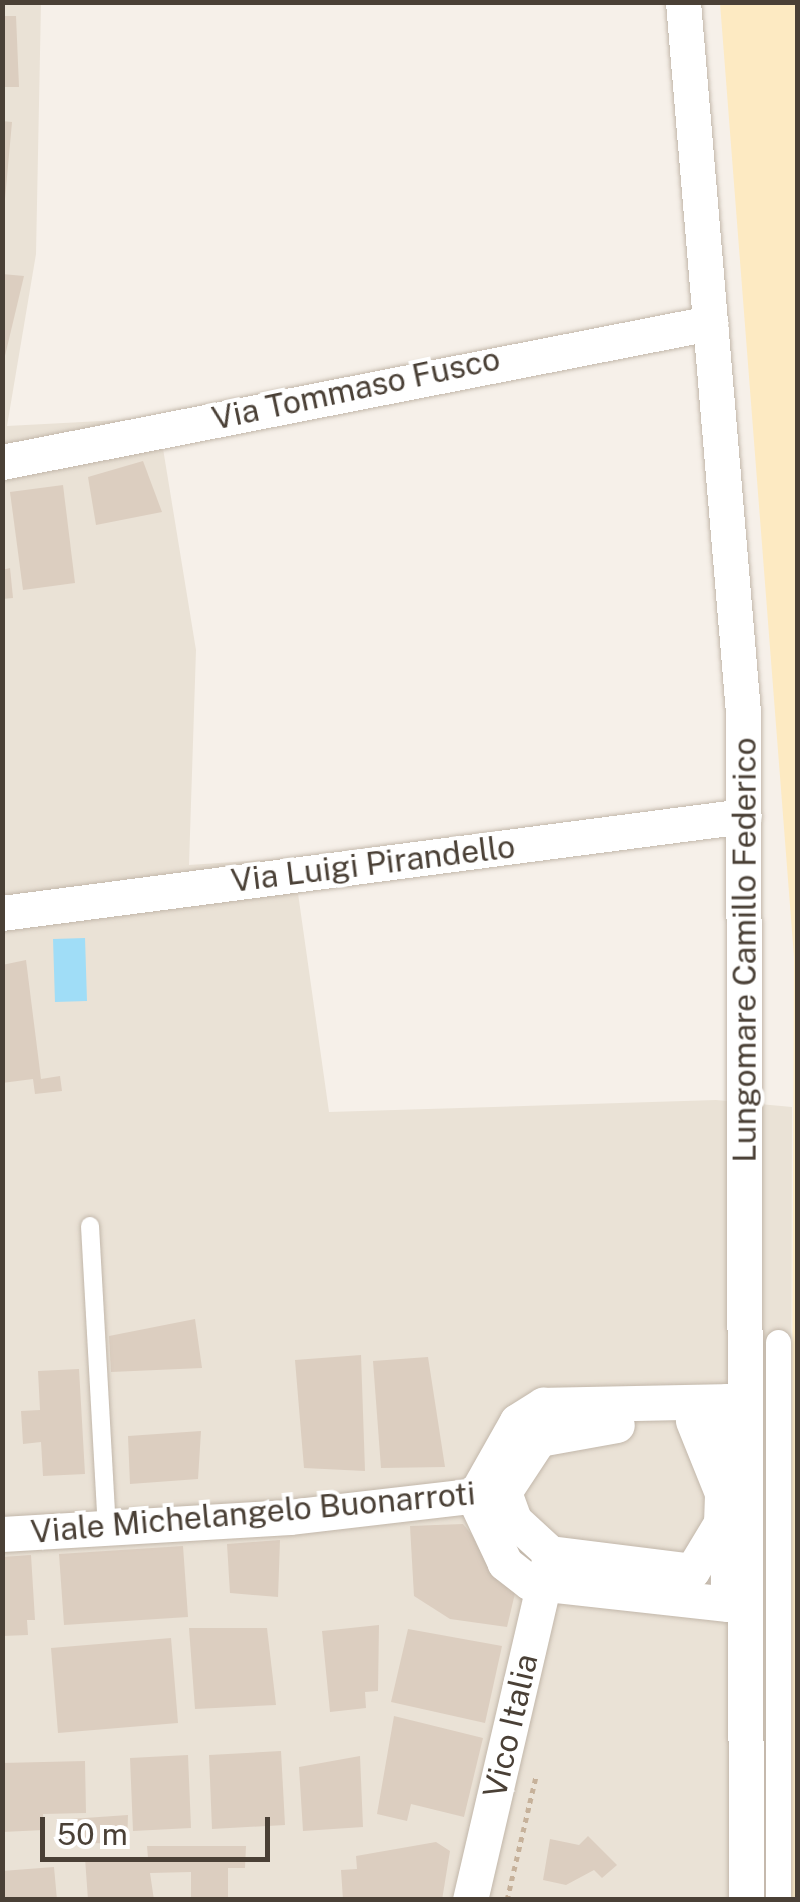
<!DOCTYPE html>
<style>
body{margin:0}
#map{position:relative;width:800px;height:1902px;overflow:hidden;background:#f6f0e9;font-family:"Public Sans",sans-serif}
div>[style]{position:absolute}
.residential>*{inset:0;background:#eae2d6}
.sand>*{inset:0;background:#fdeac2}
.water>*{inset:0;background:#a0ddf7}
.building>*{inset:0;background:#dccec0}
.path>*{height:5px;margin-top:-2.5px;transform-origin:0;background:repeating-linear-gradient(90deg,#c6b19a 0 5px,transparent 0 10px)}
.roads{filter:drop-shadow(0 0 2px #c2b7aa) drop-shadow(0 0 2px #c2b7aa)}
.service>*{height:18px;margin:-9px;padding:0 9px;transform-origin:9px;border-radius:9px;background:#fff}
.pedestrian>*{height:25px;margin:-12.5px;padding:0 12.5px;transform-origin:12.5px;border-radius:12.5px;background:#fff}
.minor>*{height:35px;margin:-17.5px;padding:0 17.5px;transform-origin:17.5px;border-radius:17.5px;background:#fff}
span{translate:-50% -50%;white-space:nowrap;text-align:center;line-height:1.15;-webkit-text-stroke:8px #fff;paint-order:stroke}
.street-label{font-size:32px;color:#4a4036}
.frame{position:absolute;inset:0;border:5px solid #4a4036;pointer-events:none}
.scale{position:absolute;left:40px;top:1817px;width:230px;height:45px;box-sizing:border-box;border:5px solid #4a4036;border-top:0;padding-left:12px;font-size:30px;line-height:35px;white-space:nowrap;color:#4a4036;-webkit-text-stroke:8px #fff;paint-order:stroke}
</style>
<div id="map">
<div class="residential">
<div style="clip-path:polygon(2px 3px,41px 3px,36px 254px,7px 426px,158px 418px,196px 650px,189px 865px,293px 858px,329px 1112px,716px 1100px,792px 1107px,790px 1899px,3px 1899px)"></div>
</div>
<div class="sand">
<div style="clip-path:polygon(720px 3px,798px 3px,797px 1900px,790px 1899px,794px 957px)"></div>
</div>
<div class="water">
<div style="clip-path:polygon(85px 938px,87px 1001px,55px 1002px,53px 939px)"></div>
</div>
<div class="building">
<div style="clip-path:polygon(2px 16px,16px 16px,19px 87px,2px 87px)"></div>
<div style="clip-path:polygon(2px 121px,12px 122px,5px 199px,2px 199px)"></div>
<div style="clip-path:polygon(2px 274px,24px 276px,4px 360px,2px 360px)"></div>
<div style="clip-path:polygon(143px 461px,162px 512px,96px 525px,88px 477px)"></div>
<div style="clip-path:polygon(63px 485px,75px 583px,23px 590px,10px 492px)"></div>
<div style="clip-path:polygon(10px 568px,13px 598px,2px 599px,2px 570px)"></div>
<div style="clip-path:polygon(26px 960px,41px 1079px,60px 1076px,62px 1091px,35px 1094px,33px 1079px,2px 1083px,2px 965px)"></div>
<div style="clip-path:polygon(195px 1319px,202px 1368px,111px 1372px,109px 1336px)"></div>
<div style="clip-path:polygon(361px 1355px,365px 1471px,304px 1468px,295px 1360px)"></div>
<div style="clip-path:polygon(428px 1357px,445px 1467px,381px 1468px,373px 1361px)"></div>
<div style="clip-path:polygon(79px 1369px,85px 1474px,43px 1476px,41px 1442px,23px 1444px,21px 1411px,40px 1410px,38px 1371px)"></div>
<div style="clip-path:polygon(201px 1431px,198px 1479px,130px 1484px,128px 1436px)"></div>
<div style="clip-path:polygon(463px 1524px,516px 1589px,507px 1627px,450px 1619px,414px 1596px,410px 1526px)"></div>
<div style="clip-path:polygon(280px 1540px,278px 1597px,230px 1593px,227px 1544px)"></div>
<div style="clip-path:polygon(183px 1546px,188px 1617px,64px 1625px,59px 1554px)"></div>
<div style="clip-path:polygon(31px 1555px,35px 1620px,27px 1620px,28px 1635px,2px 1636px,2px 1557px)"></div>
<div style="clip-path:polygon(379px 1625px,378px 1691px,365px 1692px,366px 1708px,330px 1712px,322px 1631px)"></div>
<div style="clip-path:polygon(189px 1628px,267px 1628px,276px 1705px,195px 1709px)"></div>
<div style="clip-path:polygon(408px 1629px,502px 1646px,485px 1723px,391px 1702px)"></div>
<div style="clip-path:polygon(171px 1638px,178px 1723px,58px 1733px,51px 1648px)"></div>
<div style="clip-path:polygon(394px 1716px,483px 1738px,464px 1817px,411px 1804px,407px 1821px,377px 1814px)"></div>
<div style="clip-path:polygon(281px 1751px,285px 1825px,212px 1829px,209px 1755px)"></div>
<div style="clip-path:polygon(188px 1755px,191px 1828px,133px 1831px,130px 1758px)"></div>
<div style="clip-path:polygon(360px 1756px,363px 1827px,303px 1831px,299px 1767px)"></div>
<div style="clip-path:polygon(85px 1761px,86px 1813px,43px 1814px,44px 1830px,2px 1832px,2px 1763px)"></div>
<div style="clip-path:polygon(128px 1815px,127px 1844px,56px 1842px,56px 1820px)"></div>
<div style="clip-path:polygon(588px 1836px,617px 1865px,602px 1878px,594px 1870px,566px 1885px,543px 1880px,550px 1839px,579px 1845px)"></div>
<div style="clip-path:polygon(436px 1842px,450px 1851px,442px 1900px,343px 1900px,341px 1870px,357px 1869px,356px 1856px)"></div>
<div style="clip-path:polygon(147px 1846px,246px 1846px,245px 1868px,228px 1868px,228px 1898px,191px 1899px,191px 1872px,150px 1873px,154px 1900px,88px 1900px,85px 1858px,148px 1858px)"></div>
<div style="clip-path:polygon(54px 1867px,57px 1900px,2px 1900px,2px 1871px)"></div>
</div>
<div class="path">
<div style="left:507px;top:1900px;width:127px;rotate:-76.8deg"></div>
</div>
<div class="roads">
<div class="service">
<div style="left:90px;top:1226px;width:302px;rotate:86.8deg"></div>
</div>
<div class="pedestrian">
<div style="left:778px;top:1900px;width:558px;rotate:-90deg"></div>
</div>
<div class="minor">
<div style="left:683px;top:2px;width:713px;rotate:85.17deg"></div>
<div style="left:743px;top:712px;width:1188px;rotate:89.86deg"></div>
<div style="left:2px;top:462px;width:722px;rotate:-11.11deg"></div>
<div style="left:2px;top:913px;width:748px;rotate:-7.45deg"></div>
<div style="left:727px;top:1401px;width:203px;rotate:89.7deg"></div>
<div style="left:728px;top:1604px;width:200px;rotate:-173.7deg"></div>
<div style="left:529px;top:1582px;width:31px;rotate:-142deg"></div>
<div style="left:505px;top:1563px;width:73px;rotate:-115.2deg"></div>
<div style="left:474px;top:1497px;width:87px;rotate:-60.5deg"></div>
<div style="left:517px;top:1421px;width:31px;rotate:-32deg"></div>
<div style="left:543px;top:1405px;width:184px;rotate:-1.2deg"></div>
<div style="left:504px;top:1492px;width:30px;rotate:70deg"></div>
<div style="left:514px;top:1520px;width:49px;rotate:42.5deg"></div>
<div style="left:550px;top:1553px;width:143px;rotate:7.2deg"></div>
<div style="left:692px;top:1571px;width:56px;rotate:-58.9deg"></div>
<div style="left:721px;top:1523px;width:30px;rotate:-88deg"></div>
<div style="left:722px;top:1493px;width:78px;rotate:-111.9deg"></div>
<div style="left:504px;top:1492px;width:64px;rotate:-56.6deg"></div>
<div style="left:539px;top:1439px;width:79px;rotate:-10.2deg"></div>
<div style="left:2px;top:1534px;width:288px;rotate:-3.4deg"></div>
<div style="left:289px;top:1517px;width:216px;rotate:-6.6deg"></div>
<div style="left:470px;top:1900px;width:345px;rotate:-76.9deg"></div>
</div>
</div>
<div class="street-label">
<span style="left:356px;top:389px;rotate:-12deg">Via Tommaso Fusco</span>
<span style="left:373px;top:864px;rotate:-7deg">Via Luigi Pirandello</span>
<span style="left:745px;top:950px;rotate:-90deg">Lungomare Camillo Federico</span>
<span style="left:253px;top:1513px;rotate:-5deg">Viale Michelangelo Buonarroti</span>
<span style="left:511px;top:1726px;rotate:-77deg">Vico Italia</span>
</div>
<div class="frame"></div>
<div class="scale">50 m</div>
</div>
